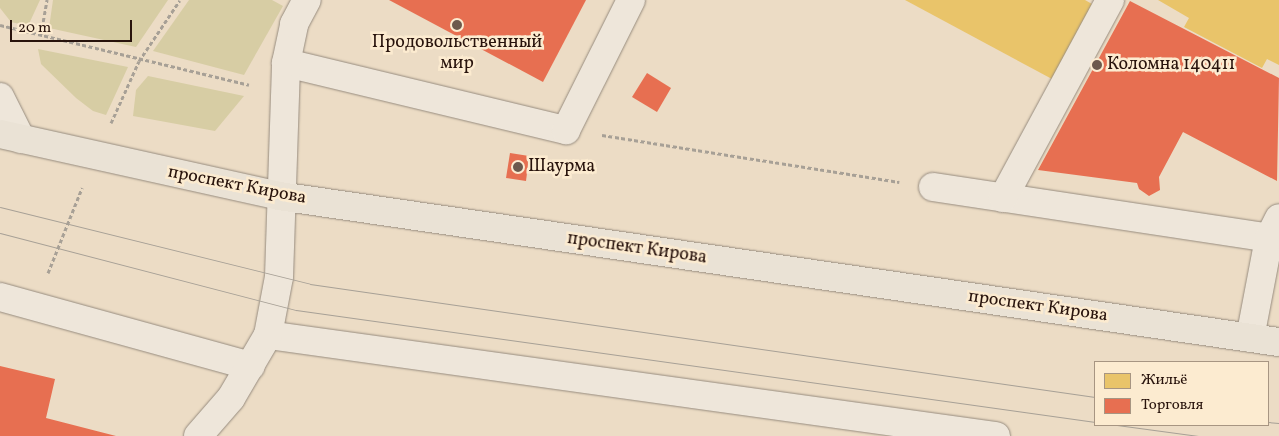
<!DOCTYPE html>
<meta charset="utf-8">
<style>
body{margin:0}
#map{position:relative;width:1279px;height:436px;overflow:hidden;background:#ecdcc5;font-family:Vollkorn,serif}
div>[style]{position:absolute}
.green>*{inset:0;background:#d7cda4}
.homes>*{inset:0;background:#e9c46a}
.shops>*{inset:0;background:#e76f51}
.path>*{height:3px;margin-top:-1.5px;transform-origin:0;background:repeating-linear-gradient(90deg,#a7a096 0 4px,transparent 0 6.5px)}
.roads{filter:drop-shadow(0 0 1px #968b7e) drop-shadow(0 0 1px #968b7e)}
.minor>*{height:28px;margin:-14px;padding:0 14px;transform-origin:14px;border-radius:14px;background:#eee6da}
.major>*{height:28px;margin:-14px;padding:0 14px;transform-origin:14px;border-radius:14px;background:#eae2d5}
.tram>*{height:1px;margin:-0.5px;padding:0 0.5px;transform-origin:0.5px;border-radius:0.5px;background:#a7a096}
.dots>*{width:14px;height:14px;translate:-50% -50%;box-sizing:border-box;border:2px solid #fcebd0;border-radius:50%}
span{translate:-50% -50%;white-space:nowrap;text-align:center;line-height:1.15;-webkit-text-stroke:5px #fcebd0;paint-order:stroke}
.poi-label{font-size:18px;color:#28130c}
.left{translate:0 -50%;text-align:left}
.street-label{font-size:18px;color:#28130c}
.legend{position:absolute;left:1094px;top:361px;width:175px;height:65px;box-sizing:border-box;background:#fcebd0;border:1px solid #a79582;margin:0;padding:6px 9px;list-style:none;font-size:15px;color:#28130c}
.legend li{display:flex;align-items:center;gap:10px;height:25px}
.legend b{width:25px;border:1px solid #a79582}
.scale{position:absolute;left:10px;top:20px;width:122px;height:22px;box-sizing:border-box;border:2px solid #28130c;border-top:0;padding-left:6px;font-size:15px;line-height:18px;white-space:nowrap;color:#28130c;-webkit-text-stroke:4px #fcebd0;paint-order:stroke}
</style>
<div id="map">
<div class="green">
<div style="clip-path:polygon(0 0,40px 0,28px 26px,11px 22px,0 8px)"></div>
<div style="clip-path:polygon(53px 0,168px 0,136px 47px,49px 28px)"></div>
<div style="clip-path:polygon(189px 0,272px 0,283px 6px,244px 75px,153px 51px)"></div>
<div style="clip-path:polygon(38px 49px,128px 67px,106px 115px,93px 111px,76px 98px,41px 64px)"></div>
<div style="clip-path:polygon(148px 76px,244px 96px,215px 131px,133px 116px,136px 90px)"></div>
</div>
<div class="homes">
<div style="clip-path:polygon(905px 0,1085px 0,1092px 4px,1052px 79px)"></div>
<div style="clip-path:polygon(1158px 0,1279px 0,1279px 65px,1267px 59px,1262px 68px,1184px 27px,1189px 18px)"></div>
</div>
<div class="shops">
<div style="clip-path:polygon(389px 0,586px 0,543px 82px)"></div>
<div style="clip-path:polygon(1130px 1px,1279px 78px,1277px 181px,1183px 132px,1159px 177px,1160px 190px,1149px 196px,1139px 189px,1137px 183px,1038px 170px)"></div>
<div style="clip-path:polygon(647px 73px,671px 88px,657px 112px,632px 97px)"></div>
<div style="clip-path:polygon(510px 153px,529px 156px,526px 181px,506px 178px)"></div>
<div style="clip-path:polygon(0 366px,55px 379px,46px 418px,116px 436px,0 436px)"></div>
</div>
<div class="path">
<div style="left:0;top:25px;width:256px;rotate:13.5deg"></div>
<div style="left:41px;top:34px;width:35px;rotate:-80deg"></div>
<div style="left:111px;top:123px;width:68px;rotate:-65.7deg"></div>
<div style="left:139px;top:61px;width:73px;rotate:-56.1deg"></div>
<div style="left:602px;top:135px;width:301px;rotate:9deg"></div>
<div style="left:48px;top:273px;width:92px;rotate:-68.2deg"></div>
</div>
<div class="roads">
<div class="minor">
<div style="left:286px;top:63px;width:288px;rotate:13.5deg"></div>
<div style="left:566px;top:130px;width:145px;rotate:-63.4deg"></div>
<div style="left:0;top:97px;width:47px;rotate:63.4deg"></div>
<div style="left:933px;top:187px;width:340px;rotate:8.6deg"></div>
<div style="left:1003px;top:198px;width:225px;rotate:-61.6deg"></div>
<div style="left:0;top:297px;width:260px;rotate:15.4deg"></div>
<div style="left:268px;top:335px;width:735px;rotate:7.9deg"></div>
<div style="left:1250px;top:338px;width:102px;rotate:-79.2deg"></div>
<div style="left:1269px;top:238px;width:22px;rotate:-63deg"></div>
<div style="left:198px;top:436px;width:50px;rotate:-49deg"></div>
<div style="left:231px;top:398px;width:73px;rotate:-59.6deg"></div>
<div style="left:268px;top:335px;width:59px;rotate:-79.3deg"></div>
<div style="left:279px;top:277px;width:214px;rotate:-88.1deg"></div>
<div style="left:286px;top:63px;width:40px;rotate:-78deg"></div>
<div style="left:294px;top:24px;width:27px;rotate:-62deg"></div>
</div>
<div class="major">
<div style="left:0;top:134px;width:286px;rotate:12.5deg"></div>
<div style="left:279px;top:196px;width:1011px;rotate:8.31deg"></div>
</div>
</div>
<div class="tram">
<div style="left:0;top:207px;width:319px;rotate:13.9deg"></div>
<div style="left:310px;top:284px;width:793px;rotate:8.19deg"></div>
<div style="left:0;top:233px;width:306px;rotate:14.6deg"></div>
<div style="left:296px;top:310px;width:807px;rotate:7.98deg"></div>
<div style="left:1268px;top:422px;width:11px;rotate:5deg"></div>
<div style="left:1117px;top:425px;width:82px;rotate:7.7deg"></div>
</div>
<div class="dots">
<div style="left:457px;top:25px;background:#6d594d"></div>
<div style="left:1097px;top:65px;background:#6d594d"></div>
<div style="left:518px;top:167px;background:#6d594d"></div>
</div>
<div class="poi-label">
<span style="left:457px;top:54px">Продовольственный<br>мир</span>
<span class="left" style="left:1107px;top:65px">Коломна 140411</span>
<span class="left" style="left:528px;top:167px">Шаурма</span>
</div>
<div class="street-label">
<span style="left:237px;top:186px;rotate:11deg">проспект Кирова</span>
<span style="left:637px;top:249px;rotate:8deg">проспект Кирова</span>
<span style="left:1038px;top:307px;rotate:8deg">проспект Кирова</span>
</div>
<ul class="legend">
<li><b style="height:14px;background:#e9c46a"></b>Жильё</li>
<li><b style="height:14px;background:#e76f51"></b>Торговля</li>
</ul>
<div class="scale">20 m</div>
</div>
